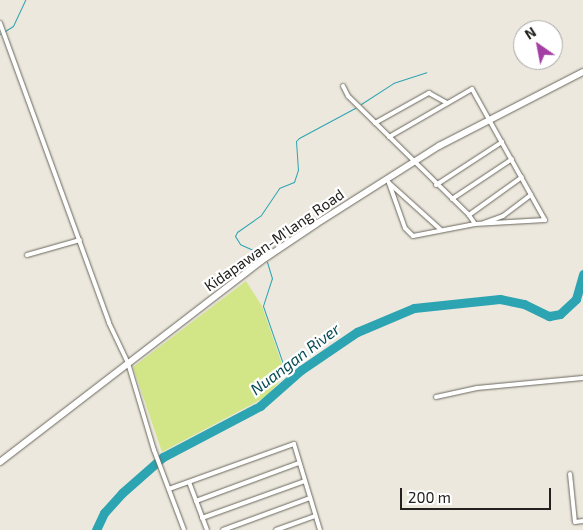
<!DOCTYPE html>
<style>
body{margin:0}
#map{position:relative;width:583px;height:530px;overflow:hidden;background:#ece8dd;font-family:"Exo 2",sans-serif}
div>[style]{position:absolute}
.green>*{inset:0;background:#d2e687}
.stream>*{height:1px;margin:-0.5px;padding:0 0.5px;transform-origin:0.5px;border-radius:0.5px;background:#2da4b2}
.river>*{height:9px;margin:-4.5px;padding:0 4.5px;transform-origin:4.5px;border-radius:4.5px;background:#2da4b2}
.roads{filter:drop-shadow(0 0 1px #6a675d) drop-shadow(0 0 1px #6a675d)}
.minor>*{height:4px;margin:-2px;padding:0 2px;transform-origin:2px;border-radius:2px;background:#fff}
.primary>*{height:6px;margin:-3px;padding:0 3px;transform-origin:3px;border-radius:3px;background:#fff}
span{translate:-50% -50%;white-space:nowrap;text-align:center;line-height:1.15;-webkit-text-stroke:4.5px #fff;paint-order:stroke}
.street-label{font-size:15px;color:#22211d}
.water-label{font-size:16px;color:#064c54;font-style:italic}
.north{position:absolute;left:513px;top:20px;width:50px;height:50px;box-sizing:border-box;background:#fff;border:1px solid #a7a6a5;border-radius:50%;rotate:327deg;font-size:14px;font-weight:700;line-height:20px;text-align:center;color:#22211d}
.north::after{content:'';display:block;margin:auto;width:18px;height:22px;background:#a33fa4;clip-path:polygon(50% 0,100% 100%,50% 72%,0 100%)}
.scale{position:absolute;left:400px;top:488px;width:151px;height:22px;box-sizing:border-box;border:2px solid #22211d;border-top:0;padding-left:6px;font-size:15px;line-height:18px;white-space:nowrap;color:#22211d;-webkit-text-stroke:4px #fff;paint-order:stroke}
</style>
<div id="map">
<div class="green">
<div style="clip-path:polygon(246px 281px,262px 306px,285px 373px,282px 379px,266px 397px,162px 452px,133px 367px)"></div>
</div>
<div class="stream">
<div style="left:5px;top:31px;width:9px;rotate:-32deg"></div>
<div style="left:13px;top:26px;width:29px;rotate:-65deg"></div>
<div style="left:0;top:34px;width:1px;rotate:-45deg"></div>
<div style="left:361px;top:104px;width:38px;rotate:-33deg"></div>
<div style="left:393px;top:83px;width:35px;rotate:-18deg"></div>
<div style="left:262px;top:254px;width:24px;rotate:-156deg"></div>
<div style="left:240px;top:244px;width:9px;rotate:-122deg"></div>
<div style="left:235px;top:236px;width:4px;rotate:-63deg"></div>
<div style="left:237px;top:232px;width:29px;rotate:-35deg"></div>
<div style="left:261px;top:215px;width:32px;rotate:-56deg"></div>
<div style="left:279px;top:188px;width:16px;rotate:-22deg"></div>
<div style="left:294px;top:182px;width:13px;rotate:-72deg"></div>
<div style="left:298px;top:170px;width:29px;rotate:-94deg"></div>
<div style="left:296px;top:141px;width:4px;rotate:-45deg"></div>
<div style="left:299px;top:138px;width:64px;rotate:-28.2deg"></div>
<div style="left:267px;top:262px;width:17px;rotate:73deg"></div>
<div style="left:272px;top:278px;width:29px;rotate:108deg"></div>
<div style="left:263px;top:306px;width:79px;rotate:70.9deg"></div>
</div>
<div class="river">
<div style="left:96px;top:530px;width:19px;rotate:-65deg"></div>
<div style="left:104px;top:513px;width:27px;rotate:-48deg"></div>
<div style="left:122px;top:493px;width:55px;rotate:-41.3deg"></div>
<div style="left:163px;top:457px;width:110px;rotate:-27.7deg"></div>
<div style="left:260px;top:406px;width:55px;rotate:-41.3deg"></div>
<div style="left:301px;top:370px;width:68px;rotate:-34.2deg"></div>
<div style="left:357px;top:332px;width:62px;rotate:-22.8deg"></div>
<div style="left:414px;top:308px;width:86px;rotate:-6deg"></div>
<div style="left:500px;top:299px;width:25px;rotate:12deg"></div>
<div style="left:524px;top:304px;width:28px;rotate:26deg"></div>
<div style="left:549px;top:316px;width:11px;rotate:-10deg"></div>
<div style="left:560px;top:314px;width:22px;rotate:-43deg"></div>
<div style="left:576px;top:299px;width:26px;rotate:-74deg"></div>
</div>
<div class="roads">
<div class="minor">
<div style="left:0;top:23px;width:319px;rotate:70deg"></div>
<div style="left:109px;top:323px;width:44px;rotate:64.6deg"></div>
<div style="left:128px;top:363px;width:91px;rotate:73.4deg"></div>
<div style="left:154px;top:450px;width:85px;rotate:69.4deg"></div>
<div style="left:343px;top:86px;width:11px;rotate:63deg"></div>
<div style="left:348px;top:96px;width:170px;rotate:44.5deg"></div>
<div style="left:469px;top:215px;width:11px;rotate:56deg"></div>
<div style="left:375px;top:123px;width:62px;rotate:-29.1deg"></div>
<div style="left:429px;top:93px;width:21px;rotate:29deg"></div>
<div style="left:389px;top:137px;width:96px;rotate:-30deg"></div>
<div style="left:472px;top:89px;width:150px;rotate:60.9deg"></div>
<div style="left:545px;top:220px;width:70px;rotate:176.7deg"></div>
<div style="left:475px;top:224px;width:63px;rotate:169deg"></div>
<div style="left:413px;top:236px;width:11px;rotate:-135deg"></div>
<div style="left:405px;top:228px;width:48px;rotate:-109.6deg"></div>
<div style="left:389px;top:183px;width:69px;rotate:42deg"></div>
<div style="left:436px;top:185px;width:79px;rotate:-33.1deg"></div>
<div style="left:452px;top:199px;width:72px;rotate:-33.7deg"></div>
<div style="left:469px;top:215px;width:65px;rotate:-35.6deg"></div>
<div style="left:484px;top:223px;width:20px;rotate:-20deg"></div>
<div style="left:503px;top:216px;width:35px;rotate:-37deg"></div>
<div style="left:27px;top:255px;width:55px;rotate:-15.8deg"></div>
<div style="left:436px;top:397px;width:42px;rotate:-12.4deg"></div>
<div style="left:477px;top:388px;width:106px;rotate:-5.4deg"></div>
<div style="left:570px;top:474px;width:48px;rotate:84.1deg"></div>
<div style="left:575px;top:522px;width:8px;rotate:-7deg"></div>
<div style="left:189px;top:482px;width:51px;rotate:69.4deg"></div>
<div style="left:169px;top:489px;width:133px;rotate:-19.8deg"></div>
<div style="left:294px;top:444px;width:90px;rotate:73.2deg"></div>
<div style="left:196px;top:501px;width:110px;rotate:-20.3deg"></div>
<div style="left:202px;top:518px;width:109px;rotate:-19.8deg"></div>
<div style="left:223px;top:530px;width:93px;rotate:-20.2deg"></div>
<div style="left:276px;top:530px;width:41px;rotate:-19.7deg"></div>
</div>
<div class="primary">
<div style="left:0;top:462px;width:329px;rotate:-37.6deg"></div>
<div style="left:261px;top:261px;width:66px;rotate:-33.9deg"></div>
<div style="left:316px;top:224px;width:146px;rotate:-32.4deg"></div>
<div style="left:439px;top:146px;width:162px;rotate:-27.2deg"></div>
</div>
</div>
<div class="street-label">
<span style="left:274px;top:240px;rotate:-35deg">Kidapawan-M'lang Road</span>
</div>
<div class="water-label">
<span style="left:295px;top:359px;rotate:-37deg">Nuangan River</span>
</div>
<div class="north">N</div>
<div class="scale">200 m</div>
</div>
